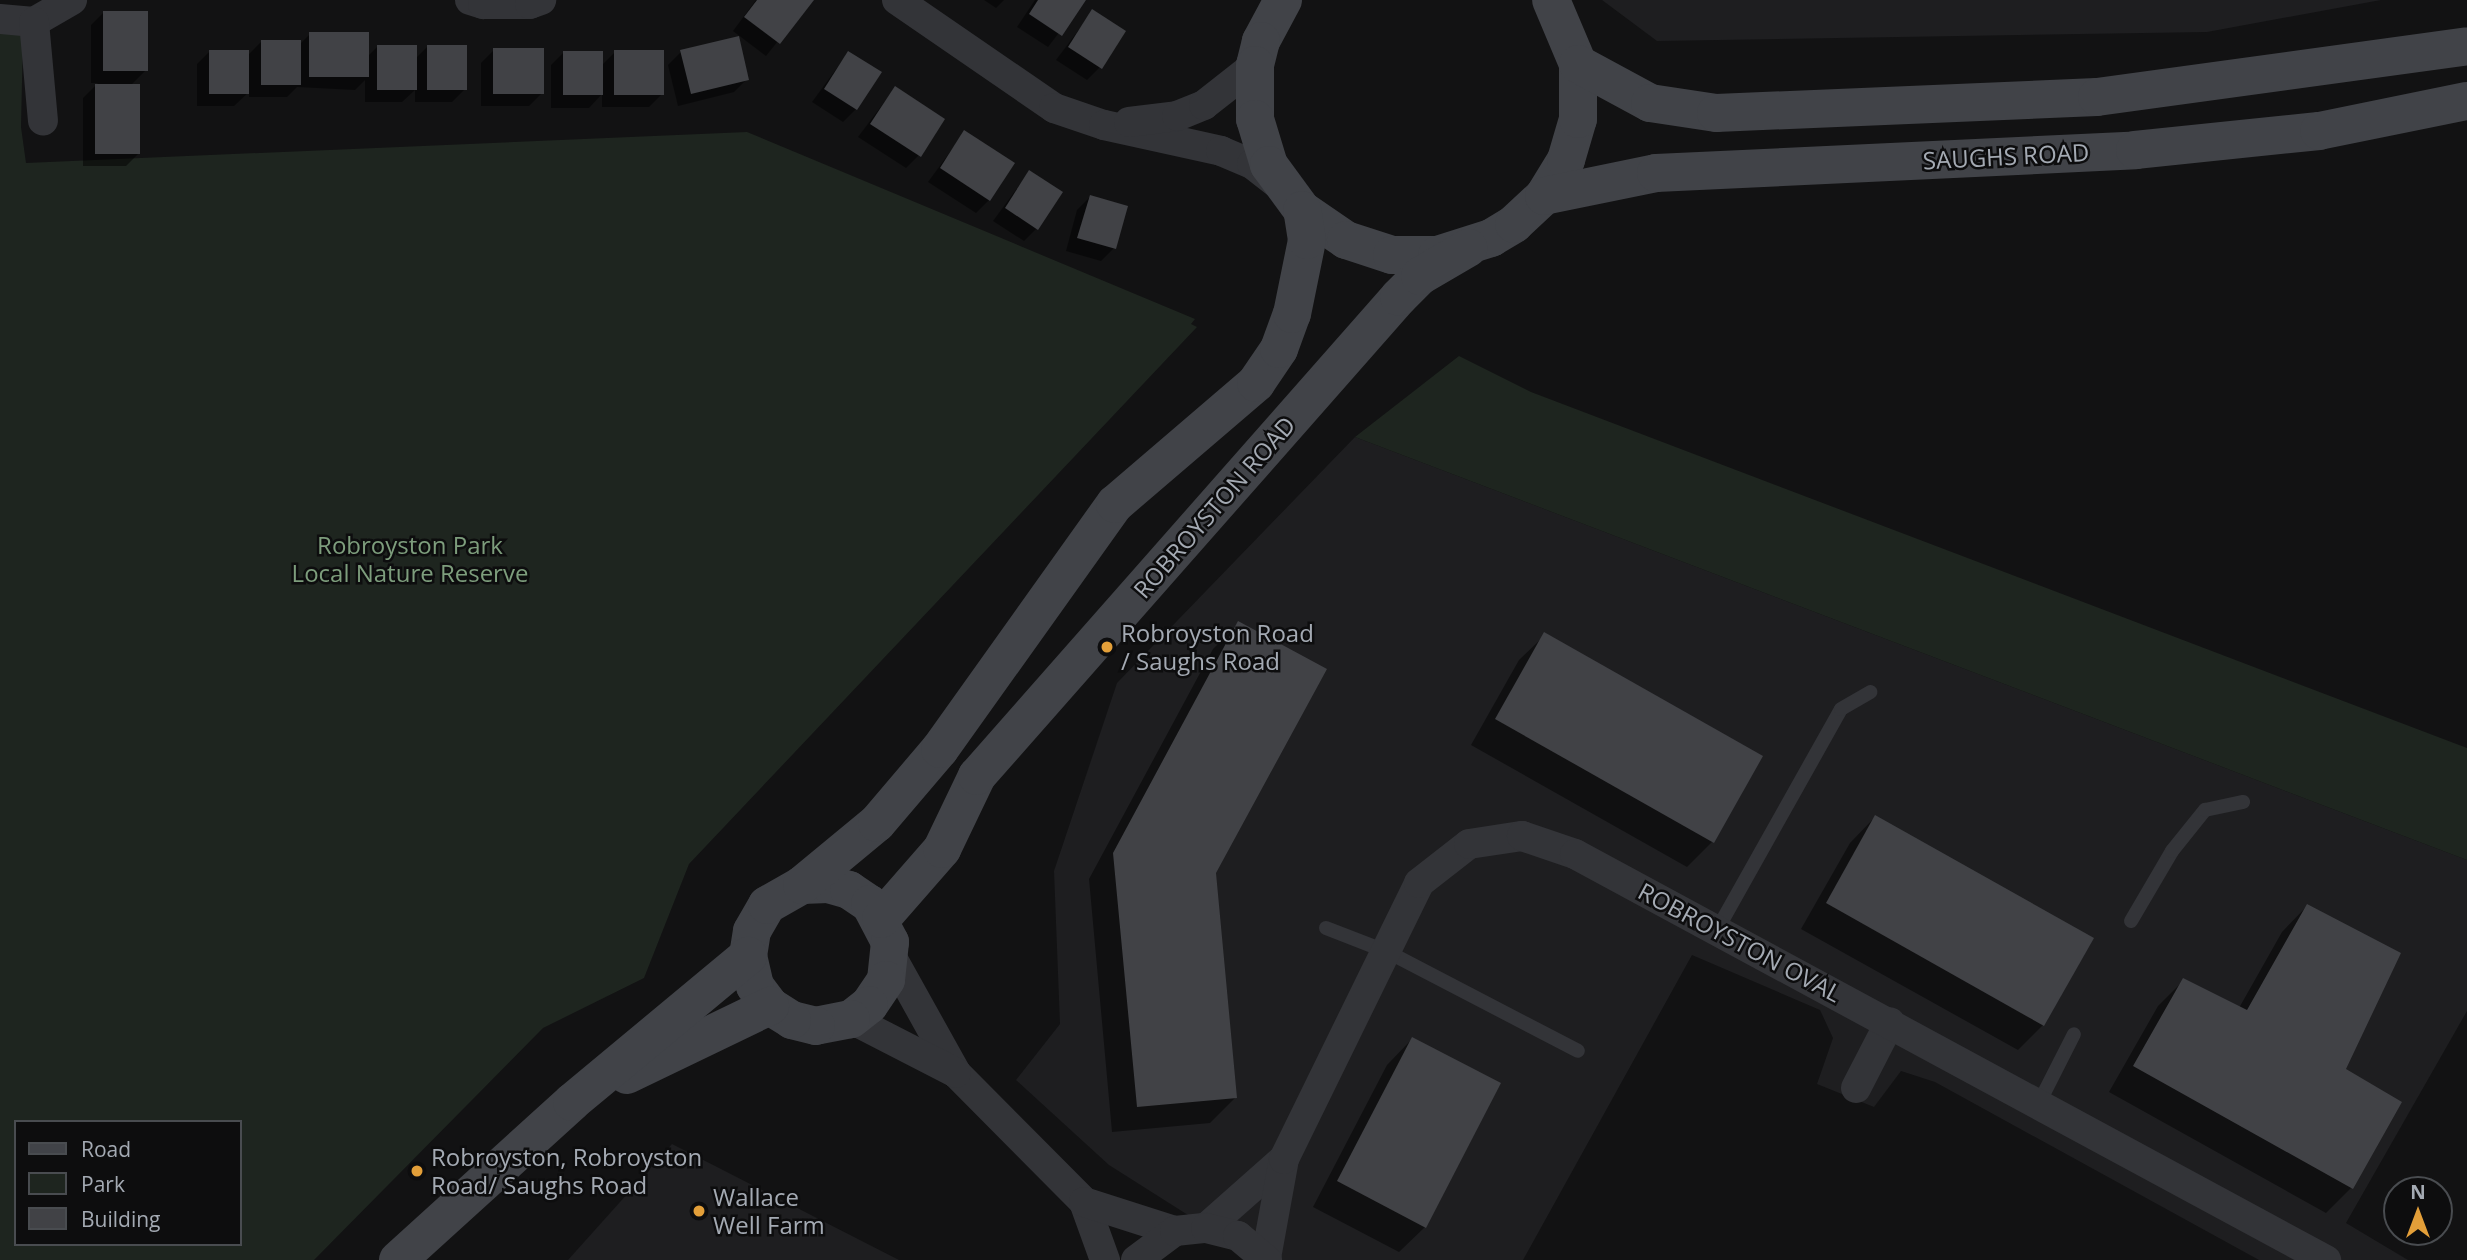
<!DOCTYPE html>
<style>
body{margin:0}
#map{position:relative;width:2467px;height:1260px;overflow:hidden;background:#121213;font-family:"Open Sans",sans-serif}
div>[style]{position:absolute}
.built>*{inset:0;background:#1e1e20}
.green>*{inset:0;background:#1e251f}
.shadow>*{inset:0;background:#0007}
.building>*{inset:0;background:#414246}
.lane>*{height:14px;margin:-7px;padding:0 7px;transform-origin:7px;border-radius:7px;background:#333438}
.street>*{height:30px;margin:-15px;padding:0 15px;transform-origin:15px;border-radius:15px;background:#333438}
.secondary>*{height:38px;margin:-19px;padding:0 19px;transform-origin:19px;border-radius:19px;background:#414348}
.dots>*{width:19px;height:19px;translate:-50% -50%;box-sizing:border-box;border:4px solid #0d0d0e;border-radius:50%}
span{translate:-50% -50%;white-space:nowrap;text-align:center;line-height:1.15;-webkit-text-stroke:5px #0d0d0e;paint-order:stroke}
.street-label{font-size:24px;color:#a4aab3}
.park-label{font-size:24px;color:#7d9d7c}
.poi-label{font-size:24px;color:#a4aab3}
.left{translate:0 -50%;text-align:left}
.legend{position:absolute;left:14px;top:1120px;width:228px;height:126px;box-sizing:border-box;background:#0d0d0e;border:2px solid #494c50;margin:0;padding:9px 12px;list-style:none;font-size:21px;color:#a4aab3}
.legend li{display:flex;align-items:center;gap:14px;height:35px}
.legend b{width:35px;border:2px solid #494c50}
.north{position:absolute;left:2383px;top:1176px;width:70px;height:70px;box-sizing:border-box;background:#0d0d0e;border:2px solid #494c50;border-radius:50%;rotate:0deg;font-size:19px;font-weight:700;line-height:28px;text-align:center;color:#a4aab3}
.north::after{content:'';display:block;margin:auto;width:24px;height:32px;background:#e39f39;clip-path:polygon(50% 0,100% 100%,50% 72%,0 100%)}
</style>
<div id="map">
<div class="built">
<div style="clip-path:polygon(1602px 0,2381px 0,2207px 32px,1657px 41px)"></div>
<div style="clip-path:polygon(1355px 437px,2467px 860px,2467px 1011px,2346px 1223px,2408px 1260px,2259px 1260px,1935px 1082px,1901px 1071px,1874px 1107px,1817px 1084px,1833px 1038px,1820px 1010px,1692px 955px,1523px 1260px,1259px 1260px,1109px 1165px,1016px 1080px,1060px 1024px,1054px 871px,1117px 683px)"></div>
<div style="clip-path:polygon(672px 1144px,899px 1260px,568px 1260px)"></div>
</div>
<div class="green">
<div style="clip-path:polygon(evenodd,0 29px,23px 36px,21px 127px,26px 163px,747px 132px,1195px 319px,1191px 324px,1197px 327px,689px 864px,644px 978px,543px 1028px,314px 1260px,0 1260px,0 29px,16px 1122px,240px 1122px,240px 1244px,16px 1244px,16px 1122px)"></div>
<div style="clip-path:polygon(1459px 356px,1531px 392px,2467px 748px,2467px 860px,1355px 437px)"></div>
</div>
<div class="shadow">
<div style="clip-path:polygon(756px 0,811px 0,766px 56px,733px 31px)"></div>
<div style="clip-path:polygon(984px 0,1004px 0,996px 8px)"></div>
<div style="clip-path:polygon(1035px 0,1084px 0,1048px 47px,1017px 27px)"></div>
<div style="clip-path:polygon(1093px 11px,1100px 67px,1087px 80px,1056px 60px)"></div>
<div style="clip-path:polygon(104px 12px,146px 70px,131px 85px,139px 153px,126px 166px,83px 166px,83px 98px,98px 83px,91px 83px,91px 25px)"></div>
<div style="clip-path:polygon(310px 34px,368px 56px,378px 46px,415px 59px,428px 46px,465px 89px,452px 102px,415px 102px,415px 90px,402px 102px,365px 102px,365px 80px,355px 90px,297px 87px,287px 97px,249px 97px,249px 92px,234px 106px,197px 106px,197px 64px,210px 51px,247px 56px,262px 41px,300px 44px)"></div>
<div style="clip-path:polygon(494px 50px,542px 93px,529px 106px,481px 106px,481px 63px)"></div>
<div style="clip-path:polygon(564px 52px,602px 65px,615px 52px,662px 94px,649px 107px,602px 107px,602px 94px,589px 108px,551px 108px,551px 65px)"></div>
<div style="clip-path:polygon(681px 52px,747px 79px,734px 92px,678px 106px,668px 65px)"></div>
<div style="clip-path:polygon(848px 53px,856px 109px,843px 122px,812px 102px)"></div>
<div style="clip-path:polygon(895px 88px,919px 155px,906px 168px,858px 137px)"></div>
<div style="clip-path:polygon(964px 133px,989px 200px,976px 213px,928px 182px)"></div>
<div style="clip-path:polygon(1029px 172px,1037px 228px,1024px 241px,993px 221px)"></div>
<div style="clip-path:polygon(1090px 197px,1114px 248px,1101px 261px,1066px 251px,1077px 210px)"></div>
<div style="clip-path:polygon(1239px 623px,1214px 873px,1235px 1098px,1210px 1123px,1112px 1132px,1089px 879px,1213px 649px)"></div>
<div style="clip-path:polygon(1545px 635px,1713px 841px,1687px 867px,1471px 745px,1519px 660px)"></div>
<div style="clip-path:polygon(1875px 817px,2043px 1025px,2018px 1050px,1801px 929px,1850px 843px)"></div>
<div style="clip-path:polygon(2307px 906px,2343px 1069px,2399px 1102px,2351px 1188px,2326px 1213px,2109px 1092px,2158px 1006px,2183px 981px,2239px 1008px,2282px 932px)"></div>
<div style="clip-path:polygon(1412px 1039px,1425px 1227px,1399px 1252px,1313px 1207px,1387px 1065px)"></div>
</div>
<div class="building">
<div style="clip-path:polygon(757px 0,814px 0,780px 44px,744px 17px)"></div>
<div style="clip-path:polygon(1038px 0,1086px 0,1062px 36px,1029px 14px)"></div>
<div style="clip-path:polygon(1092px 9px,1126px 31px,1102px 69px,1068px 47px)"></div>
<div style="clip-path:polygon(103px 11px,148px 11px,148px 71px,103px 71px)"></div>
<div style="clip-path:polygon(309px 32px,369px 32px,369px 77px,309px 77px)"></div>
<div style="clip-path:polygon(739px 36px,749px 80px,691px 94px,680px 50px)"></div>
<div style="clip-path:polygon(261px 40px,301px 40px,301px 85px,261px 85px)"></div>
<div style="clip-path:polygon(377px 45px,417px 45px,417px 90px,377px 90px)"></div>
<div style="clip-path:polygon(427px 45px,467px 45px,467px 90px,427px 90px)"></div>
<div style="clip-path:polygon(493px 48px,544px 48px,544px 94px,493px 94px)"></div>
<div style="clip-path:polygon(209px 50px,249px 50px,249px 94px,209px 94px)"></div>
<div style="clip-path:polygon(614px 50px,664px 50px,664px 95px,614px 95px)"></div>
<div style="clip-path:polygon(563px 51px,603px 51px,603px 95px,563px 95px)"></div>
<div style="clip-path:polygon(848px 51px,882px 72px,857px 110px,824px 89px)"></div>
<div style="clip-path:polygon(95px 84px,140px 84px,140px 154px,95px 154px)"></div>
<div style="clip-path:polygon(895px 86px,945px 119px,921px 157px,870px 124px)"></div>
<div style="clip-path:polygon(964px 130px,1015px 163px,990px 201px,940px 168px)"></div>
<div style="clip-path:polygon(1029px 170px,1063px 192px,1038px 230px,1005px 208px)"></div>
<div style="clip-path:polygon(1090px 195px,1128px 206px,1116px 249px,1077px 238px)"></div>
<div style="clip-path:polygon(1238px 621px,1327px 669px,1216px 873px,1237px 1098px,1137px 1107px,1113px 853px)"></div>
<div style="clip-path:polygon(1544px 632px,1763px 756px,1714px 843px,1495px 719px)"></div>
<div style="clip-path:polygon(1875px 815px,2094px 938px,2044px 1026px,1826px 903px)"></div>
<div style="clip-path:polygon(2307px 904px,2401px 953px,2346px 1069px,2402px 1102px,2353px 1189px,2133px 1066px,2183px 978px,2247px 1010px)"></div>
<div style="clip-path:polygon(1412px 1037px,1501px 1083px,1426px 1228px,1337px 1181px)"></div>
</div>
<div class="lane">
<div style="left:2131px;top:921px;width:81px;rotate:-59.6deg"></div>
<div style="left:2172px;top:851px;width:53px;rotate:-51.2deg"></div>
<div style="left:2205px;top:810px;width:39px;rotate:-12deg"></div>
<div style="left:1326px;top:928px;width:66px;rotate:21.2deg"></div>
<div style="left:1388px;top:952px;width:214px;rotate:27.5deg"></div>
<div style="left:1717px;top:930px;width:253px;rotate:-60.7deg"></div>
<div style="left:1841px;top:709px;width:34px;rotate:-30deg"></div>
<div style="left:2039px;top:1103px;width:77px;rotate:-63.1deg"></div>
</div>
<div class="street">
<div style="left:470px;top:0;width:14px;rotate:17deg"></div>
<div style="left:483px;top:4px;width:47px"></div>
<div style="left:530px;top:4px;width:12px;rotate:-20deg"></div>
<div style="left:897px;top:0;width:191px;rotate:34.5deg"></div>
<div style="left:1054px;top:108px;width:53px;rotate:18.8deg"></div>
<div style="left:1104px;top:125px;width:120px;rotate:12.5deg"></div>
<div style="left:1221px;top:151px;width:34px;rotate:23deg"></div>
<div style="left:1252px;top:164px;width:37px;rotate:38deg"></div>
<div style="left:0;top:19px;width:34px;rotate:5deg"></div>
<div style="left:34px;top:22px;width:44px;rotate:-30.1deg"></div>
<div style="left:34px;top:22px;width:99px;rotate:84.8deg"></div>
<div style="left:1129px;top:122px;width:48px;rotate:-7.1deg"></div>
<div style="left:1177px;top:116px;width:29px;rotate:-22deg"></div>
<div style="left:1204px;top:105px;width:65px;rotate:-38.1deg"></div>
<div style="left:891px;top:956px;width:134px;rotate:60.9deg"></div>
<div style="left:956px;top:1073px;width:182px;rotate:45.2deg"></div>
<div style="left:1084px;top:1202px;width:62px;rotate:70.1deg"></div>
<div style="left:851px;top:1019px;width:118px;rotate:27.2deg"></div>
<div style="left:1856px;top:1088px;width:74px;rotate:-62.7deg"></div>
<div style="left:1084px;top:1202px;width:96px;rotate:17.7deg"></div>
<div style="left:1206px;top:1228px;width:104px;rotate:-41.5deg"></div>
<div style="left:1266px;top:1258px;width:101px;rotate:-79.7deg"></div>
<div style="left:1284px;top:1159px;width:307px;rotate:-63.9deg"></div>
<div style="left:1419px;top:883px;width:63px;rotate:-38deg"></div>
<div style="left:1469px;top:844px;width:54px;rotate:-8.6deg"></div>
<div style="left:1522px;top:836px;width:56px;rotate:18.8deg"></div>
<div style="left:1575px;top:854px;width:854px;rotate:28.4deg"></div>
<div style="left:1136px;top:1260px;width:49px;rotate:-36.6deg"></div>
<div style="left:1175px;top:1231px;width:31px;rotate:-6deg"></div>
<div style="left:1206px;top:1228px;width:33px;rotate:14deg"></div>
<div style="left:1238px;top:1236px;width:38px;rotate:40deg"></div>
</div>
<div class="secondary">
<div style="left:1283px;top:0;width:47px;rotate:118.2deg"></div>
<div style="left:1261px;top:41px;width:25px;rotate:104deg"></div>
<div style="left:1255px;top:65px;width:54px;rotate:90deg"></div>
<div style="left:1255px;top:119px;width:48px;rotate:73.1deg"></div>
<div style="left:1269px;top:165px;width:56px;rotate:53.7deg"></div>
<div style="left:1302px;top:210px;width:53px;rotate:34.3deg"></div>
<div style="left:1346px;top:240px;width:48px;rotate:18.1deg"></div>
<div style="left:1392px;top:255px;width:45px"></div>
<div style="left:1437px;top:255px;width:57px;rotate:-17.5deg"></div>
<div style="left:1491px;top:238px;width:27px;rotate:-31deg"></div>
<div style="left:1514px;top:224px;width:41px;rotate:-43deg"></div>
<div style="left:1544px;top:196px;width:42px;rotate:-58.6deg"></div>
<div style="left:1566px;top:160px;width:43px;rotate:-73.7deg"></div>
<div style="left:1578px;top:119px;width:55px;rotate:-90deg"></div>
<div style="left:1578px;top:64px;width:69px;rotate:-112.9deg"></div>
<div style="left:1578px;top:64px;width:82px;rotate:28.4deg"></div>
<div style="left:1650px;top:103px;width:67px;rotate:8.6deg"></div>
<div style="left:1716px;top:113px;width:381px;rotate:-2.4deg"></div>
<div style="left:2097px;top:97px;width:373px;rotate:-7.8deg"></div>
<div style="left:1544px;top:196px;width:114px;rotate:-11.6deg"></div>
<div style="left:1656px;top:173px;width:480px;rotate:-2.7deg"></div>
<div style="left:2135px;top:150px;width:185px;rotate:-5.9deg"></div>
<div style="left:2319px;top:131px;width:151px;rotate:-11.5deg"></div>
<div style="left:802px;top:885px;width:26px;rotate:-2deg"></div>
<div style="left:828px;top:884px;width:22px;rotate:16deg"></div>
<div style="left:849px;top:890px;width:25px;rotate:34deg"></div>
<div style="left:870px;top:904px;width:43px;rotate:62.2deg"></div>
<div style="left:890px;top:942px;width:38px;rotate:96deg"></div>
<div style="left:886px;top:980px;width:30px;rotate:124deg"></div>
<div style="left:869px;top:1005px;width:23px;rotate:142deg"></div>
<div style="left:851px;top:1019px;width:36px;rotate:169deg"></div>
<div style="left:816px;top:1026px;width:25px;rotate:-166deg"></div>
<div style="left:792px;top:1020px;width:26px;rotate:-148deg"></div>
<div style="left:770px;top:1006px;width:25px;rotate:-127deg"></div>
<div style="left:755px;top:986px;width:31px;rotate:-103deg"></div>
<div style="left:748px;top:956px;width:25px;rotate:-81deg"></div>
<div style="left:752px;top:931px;width:30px;rotate:-60deg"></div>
<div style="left:767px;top:905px;width:40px;rotate:-29.7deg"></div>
<div style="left:802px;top:885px;width:97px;rotate:-39.6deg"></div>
<div style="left:877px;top:823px;width:97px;rotate:-49.6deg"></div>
<div style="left:940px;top:749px;width:301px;rotate:-54.5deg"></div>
<div style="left:1115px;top:504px;width:186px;rotate:-40.6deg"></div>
<div style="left:1256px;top:383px;width:41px;rotate:-55.9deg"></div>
<div style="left:1279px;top:349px;width:37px;rotate:-70deg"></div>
<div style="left:1292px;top:314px;width:76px;rotate:-78.5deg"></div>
<div style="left:1307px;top:240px;width:30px;rotate:-99deg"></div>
<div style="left:881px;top:919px;width:93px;rotate:-48.9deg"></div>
<div style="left:942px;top:849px;width:81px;rotate:-64.4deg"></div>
<div style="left:977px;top:776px;width:638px;rotate:-48.62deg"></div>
<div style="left:1399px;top:297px;width:30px;rotate:-45deg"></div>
<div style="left:1420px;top:276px;width:56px;rotate:-30.3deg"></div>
<div style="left:627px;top:1075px;width:159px;rotate:-25.8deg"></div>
<div style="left:398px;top:1260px;width:235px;rotate:-42.2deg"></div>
<div style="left:572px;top:1102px;width:229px;rotate:-39.7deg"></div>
</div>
<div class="dots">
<div style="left:1107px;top:647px;background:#e39f39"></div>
<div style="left:417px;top:1171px;background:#e39f39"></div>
<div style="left:699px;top:1211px;background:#e39f39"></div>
</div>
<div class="street-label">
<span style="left:2006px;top:156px;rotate:-3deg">SAUGHS ROAD</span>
<span style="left:1214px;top:507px;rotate:-49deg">ROBROYSTON ROAD</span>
<span style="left:1740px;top:942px;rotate:28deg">ROBROYSTON OVAL</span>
</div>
<div class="park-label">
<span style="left:410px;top:559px">Robroyston Park<br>Local Nature Reserve</span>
</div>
<div class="poi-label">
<span class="left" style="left:1121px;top:647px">Robroyston Road<br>/ Saughs Road</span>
<span class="left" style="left:431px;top:1171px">Robroyston, Robroyston<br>Road/ Saughs Road</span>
<span class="left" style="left:713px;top:1211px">Wallace<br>Well Farm</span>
</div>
<ul class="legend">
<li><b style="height:9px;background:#414348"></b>Road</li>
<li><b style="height:19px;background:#1e251f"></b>Park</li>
<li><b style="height:19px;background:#414246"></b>Building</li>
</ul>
<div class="north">N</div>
</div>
